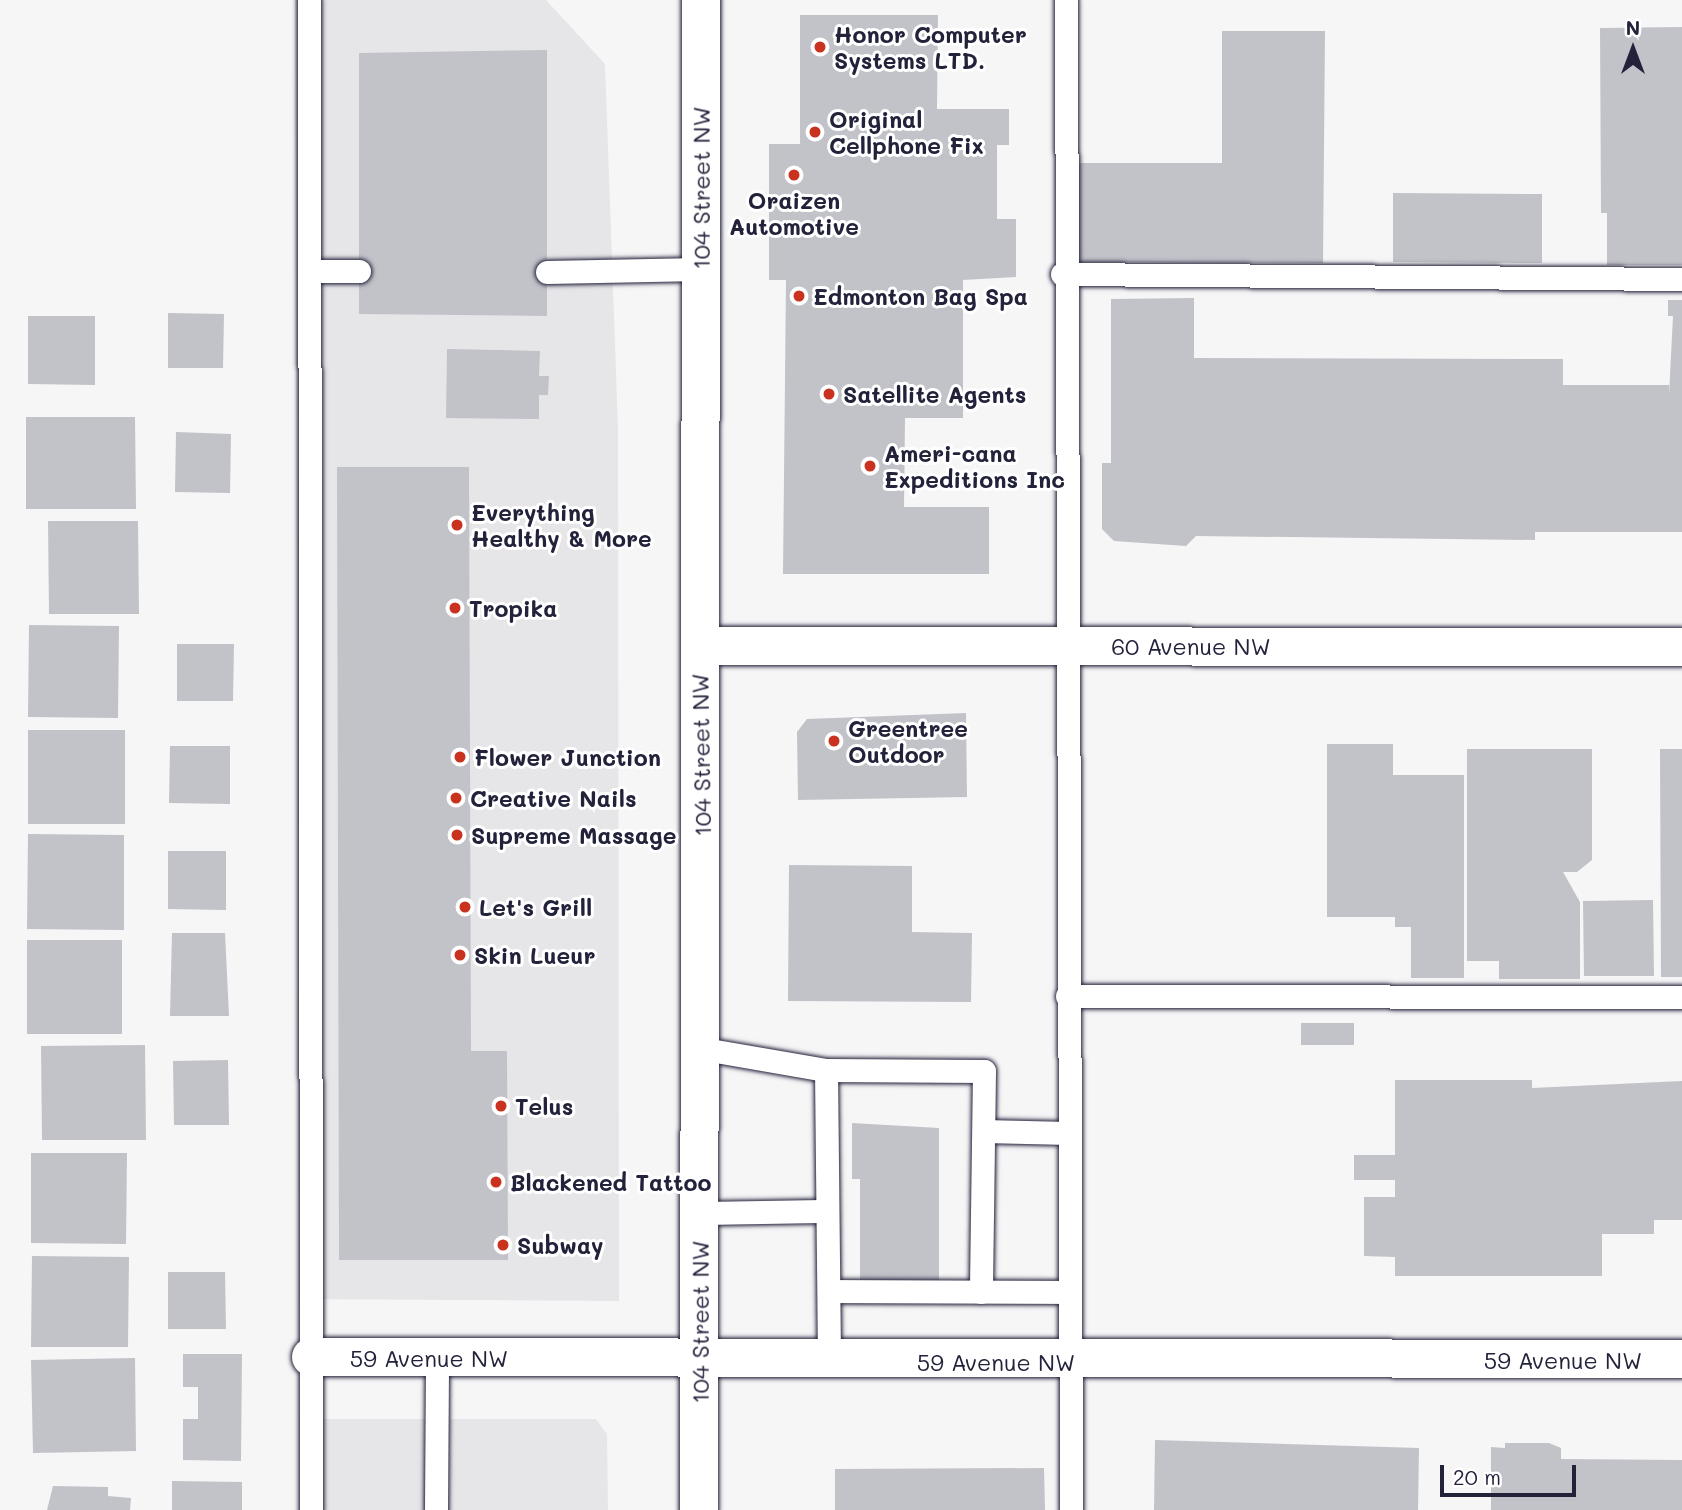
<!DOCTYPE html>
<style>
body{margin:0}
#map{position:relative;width:1682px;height:1510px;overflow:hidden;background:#f6f6f7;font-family:Mali,sans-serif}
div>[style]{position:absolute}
.built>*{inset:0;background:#e6e6e9}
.building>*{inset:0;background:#c2c2c9}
.roads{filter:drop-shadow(0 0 2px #22223b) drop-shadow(0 0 2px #22223b)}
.lane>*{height:23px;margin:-11.5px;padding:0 11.5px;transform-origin:11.5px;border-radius:11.5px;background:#fff}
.street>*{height:38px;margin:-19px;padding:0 19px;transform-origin:19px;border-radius:19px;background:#fff}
.secondary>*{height:38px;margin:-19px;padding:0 19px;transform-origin:19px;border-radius:19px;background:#fff}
.dots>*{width:19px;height:19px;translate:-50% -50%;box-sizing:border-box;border:4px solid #fff;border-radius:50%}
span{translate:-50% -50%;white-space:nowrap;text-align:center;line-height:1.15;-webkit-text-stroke:6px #fff;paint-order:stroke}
.poi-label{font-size:23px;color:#22223b;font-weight:700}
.left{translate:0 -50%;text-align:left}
.street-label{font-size:23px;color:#22223b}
.north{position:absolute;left:1598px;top:14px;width:70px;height:70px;-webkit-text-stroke:5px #fff;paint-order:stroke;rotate:0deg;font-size:19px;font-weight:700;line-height:28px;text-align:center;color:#22223b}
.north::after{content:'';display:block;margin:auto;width:24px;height:32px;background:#22223b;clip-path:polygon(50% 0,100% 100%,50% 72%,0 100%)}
.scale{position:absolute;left:1440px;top:1465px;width:136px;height:32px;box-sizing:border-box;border:4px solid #22223b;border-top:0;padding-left:9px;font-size:21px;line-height:24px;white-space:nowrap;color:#22223b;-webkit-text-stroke:5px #fff;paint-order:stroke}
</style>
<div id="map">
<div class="built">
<div style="clip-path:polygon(295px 0,546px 0,605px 64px,618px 429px,619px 1301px,299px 1299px)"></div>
<div style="clip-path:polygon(299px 1419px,596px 1419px,607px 1434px,608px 1510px,299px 1510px)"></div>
</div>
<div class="building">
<div style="clip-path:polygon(800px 15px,938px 15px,937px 109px,1009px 109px,1009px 145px,997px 145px,997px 219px,1016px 219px,1016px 277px,963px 280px,963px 418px,905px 418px,904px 507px,989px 507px,989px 574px,783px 574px,786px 280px,769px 280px,769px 144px,800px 144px)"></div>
<div style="clip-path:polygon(1682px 27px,1682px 265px,1607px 265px,1607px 213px,1601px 213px,1600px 28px)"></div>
<div style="clip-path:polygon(1222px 31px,1325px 31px,1323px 263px,1065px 262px,1066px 163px,1222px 163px)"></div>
<div style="clip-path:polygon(547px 50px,547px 316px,359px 314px,359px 53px)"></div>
<div style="clip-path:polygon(1393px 193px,1542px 194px,1542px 263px,1393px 262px)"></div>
<div style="clip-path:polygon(1194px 298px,1194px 358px,1563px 359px,1563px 385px,1669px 385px,1669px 395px,1673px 316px,1668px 316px,1668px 300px,1682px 300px,1682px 532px,1535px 532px,1535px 540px,1196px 536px,1186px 546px,1114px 541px,1102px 529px,1102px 463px,1111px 463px,1111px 299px)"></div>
<div style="clip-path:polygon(168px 313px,224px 314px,223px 368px,168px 368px)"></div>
<div style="clip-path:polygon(28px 316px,95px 316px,95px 385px,28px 384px)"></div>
<div style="clip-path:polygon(447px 349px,540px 351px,539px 376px,549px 376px,548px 395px,539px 395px,539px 419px,446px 418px)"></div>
<div style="clip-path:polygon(26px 417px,135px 417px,136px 509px,26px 509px)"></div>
<div style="clip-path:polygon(176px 432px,231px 434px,230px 493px,175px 492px)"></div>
<div style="clip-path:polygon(337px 467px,469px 467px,471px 1051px,507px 1051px,508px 1260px,339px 1260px)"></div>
<div style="clip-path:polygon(48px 521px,138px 521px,139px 614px,49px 614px)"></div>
<div style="clip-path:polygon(29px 625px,119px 626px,118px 718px,28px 717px)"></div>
<div style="clip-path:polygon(177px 644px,234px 644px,233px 701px,177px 701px)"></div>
<div style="clip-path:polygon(966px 713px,967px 797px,798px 800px,797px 732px,807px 719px)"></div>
<div style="clip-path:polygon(28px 730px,125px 730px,125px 824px,28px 824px)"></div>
<div style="clip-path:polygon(1327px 744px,1393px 744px,1393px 775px,1464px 775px,1464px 978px,1411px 978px,1411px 927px,1395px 927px,1395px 917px,1327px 917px)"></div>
<div style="clip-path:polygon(170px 746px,230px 746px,230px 804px,169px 803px)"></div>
<div style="clip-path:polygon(1467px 749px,1592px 749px,1592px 860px,1577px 872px,1563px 872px,1580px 902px,1580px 979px,1499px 979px,1499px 961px,1467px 961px)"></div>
<div style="clip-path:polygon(1660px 749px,1682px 749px,1682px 977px,1661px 977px)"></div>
<div style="clip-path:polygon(28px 834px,124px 835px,124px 930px,27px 929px)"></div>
<div style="clip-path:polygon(168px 851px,226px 851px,226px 910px,168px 909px)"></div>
<div style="clip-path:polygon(789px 865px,912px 866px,912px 932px,972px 933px,971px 1002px,788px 1001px)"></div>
<div style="clip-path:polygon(1653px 900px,1654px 976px,1584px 976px,1583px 901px)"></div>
<div style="clip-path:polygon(172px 933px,225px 933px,229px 1016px,170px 1016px)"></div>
<div style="clip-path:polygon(27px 940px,122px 940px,122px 1034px,27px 1034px)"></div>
<div style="clip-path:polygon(1301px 1023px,1354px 1023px,1354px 1045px,1301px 1045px)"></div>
<div style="clip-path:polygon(145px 1045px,146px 1140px,42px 1140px,41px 1046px)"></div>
<div style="clip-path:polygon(228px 1060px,229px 1125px,174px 1125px,173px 1061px)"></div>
<div style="clip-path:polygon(1395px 1080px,1532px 1080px,1532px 1088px,1682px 1081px,1682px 1220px,1654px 1220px,1654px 1234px,1602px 1234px,1602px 1276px,1395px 1276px,1395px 1257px,1364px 1256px,1364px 1197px,1395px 1197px,1395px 1180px,1354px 1180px,1354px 1155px,1395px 1155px)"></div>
<div style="clip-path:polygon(852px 1123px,939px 1128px,939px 1285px,860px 1285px,860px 1179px,852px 1179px)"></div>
<div style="clip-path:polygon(31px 1153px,127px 1153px,126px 1244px,31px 1243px)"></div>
<div style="clip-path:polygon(32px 1256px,129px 1257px,128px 1347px,31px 1347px)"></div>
<div style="clip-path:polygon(168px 1272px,225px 1272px,226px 1329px,168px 1329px)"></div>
<div style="clip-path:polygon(183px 1354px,242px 1354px,241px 1461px,183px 1460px,183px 1419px,198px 1419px,198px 1387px,183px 1387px)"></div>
<div style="clip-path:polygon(135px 1358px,136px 1451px,33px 1453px,31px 1360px)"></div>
<div style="clip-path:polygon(1155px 1440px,1419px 1448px,1418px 1510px,1154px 1510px)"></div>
<div style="clip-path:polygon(1505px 1443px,1549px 1443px,1561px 1448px,1561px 1459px,1682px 1460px,1682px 1510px,1491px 1510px,1491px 1447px,1505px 1448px)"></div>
<div style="clip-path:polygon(1044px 1468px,1045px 1510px,835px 1510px,835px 1469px)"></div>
<div style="clip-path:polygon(172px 1481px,242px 1482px,242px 1510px,172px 1510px)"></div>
<div style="clip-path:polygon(53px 1486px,108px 1487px,108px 1496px,131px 1498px,130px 1510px,47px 1510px)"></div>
</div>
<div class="roads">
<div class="lane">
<div style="left:309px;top:0;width:1510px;rotate:89.92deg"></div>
<div style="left:1066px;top:0;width:1510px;rotate:89.81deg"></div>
<div style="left:309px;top:271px;width:50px"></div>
<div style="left:547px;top:272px;width:154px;rotate:-1.1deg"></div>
<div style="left:1062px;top:274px;width:620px;rotate:0.46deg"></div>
<div style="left:1067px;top:996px;width:615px;rotate:0.09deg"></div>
<div style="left:704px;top:1049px;width:124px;rotate:9.8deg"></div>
<div style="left:826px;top:1070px;width:158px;rotate:0.4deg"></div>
<div style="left:984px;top:1071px;width:221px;rotate:90.8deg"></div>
<div style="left:826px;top:1070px;width:291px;rotate:89.4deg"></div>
<div style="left:984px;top:1131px;width:84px;rotate:1.4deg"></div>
<div style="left:700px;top:1213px;width:125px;rotate:-0.9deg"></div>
<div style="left:829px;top:1291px;width:241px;rotate:0.2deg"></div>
<div style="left:436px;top:1510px;width:151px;rotate:-89.6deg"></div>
</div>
<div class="street">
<div style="left:700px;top:646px;width:982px;rotate:0.06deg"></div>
<div style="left:311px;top:1357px;width:1371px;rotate:0.08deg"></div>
</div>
<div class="secondary">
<div style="left:699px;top:1510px;width:1510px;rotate:-89.92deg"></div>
</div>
</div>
<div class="dots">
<div style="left:820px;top:47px;background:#c8321e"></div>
<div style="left:815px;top:132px;background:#c8321e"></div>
<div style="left:794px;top:175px;background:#c8321e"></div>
<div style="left:799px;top:296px;background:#c8321e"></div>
<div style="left:829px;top:394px;background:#c8321e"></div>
<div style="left:870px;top:466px;background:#c8321e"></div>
<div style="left:457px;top:525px;background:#c8321e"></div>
<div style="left:455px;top:608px;background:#c8321e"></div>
<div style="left:834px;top:741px;background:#c8321e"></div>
<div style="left:460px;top:757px;background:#c8321e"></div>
<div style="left:456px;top:798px;background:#c8321e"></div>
<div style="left:457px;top:835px;background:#c8321e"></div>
<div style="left:465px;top:907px;background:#c8321e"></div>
<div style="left:460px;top:955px;background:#c8321e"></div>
<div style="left:501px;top:1106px;background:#c8321e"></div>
<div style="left:496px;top:1182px;background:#c8321e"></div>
<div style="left:503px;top:1245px;background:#c8321e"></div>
</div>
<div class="poi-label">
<span class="left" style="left:834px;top:47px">Honor Computer<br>Systems LTD.</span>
<span class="left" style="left:829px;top:132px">Original<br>Cellphone Fix</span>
<span style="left:794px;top:213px">Oraizen<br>Automotive</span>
<span class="left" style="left:813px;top:296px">Edmonton Bag Spa</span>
<span class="left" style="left:843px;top:394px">Satellite Agents</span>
<span class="left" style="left:884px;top:466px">Ameri-cana<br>Expeditions Inc</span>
<span class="left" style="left:471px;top:525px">Everything<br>Healthy &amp; More</span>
<span class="left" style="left:469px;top:608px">Tropika</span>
<span class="left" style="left:848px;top:741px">Greentree<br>Outdoor</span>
<span class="left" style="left:474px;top:757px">Flower Junction</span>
<span class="left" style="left:470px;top:798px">Creative Nails</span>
<span class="left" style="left:471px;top:835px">Supreme Massage</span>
<span class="left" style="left:479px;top:907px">Let's Grill</span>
<span class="left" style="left:474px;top:955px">Skin Lueur</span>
<span class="left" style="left:515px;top:1106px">Telus</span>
<span class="left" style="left:510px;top:1182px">Blackened Tattoo</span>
<span class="left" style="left:517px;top:1245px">Subway</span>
</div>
<div class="street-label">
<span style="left:701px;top:188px;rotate:-90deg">104 Street NW</span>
<span style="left:1191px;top:646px">60 Avenue NW</span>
<span style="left:701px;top:755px;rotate:-91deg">104 Street NW</span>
<span style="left:700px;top:1322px;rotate:-90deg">104 Street NW</span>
<span style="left:429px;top:1358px">59 Avenue NW</span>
<span style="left:1563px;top:1360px">59 Avenue NW</span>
<span style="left:996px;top:1362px">59 Avenue NW</span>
</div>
<div class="north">N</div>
<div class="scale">20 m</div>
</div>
